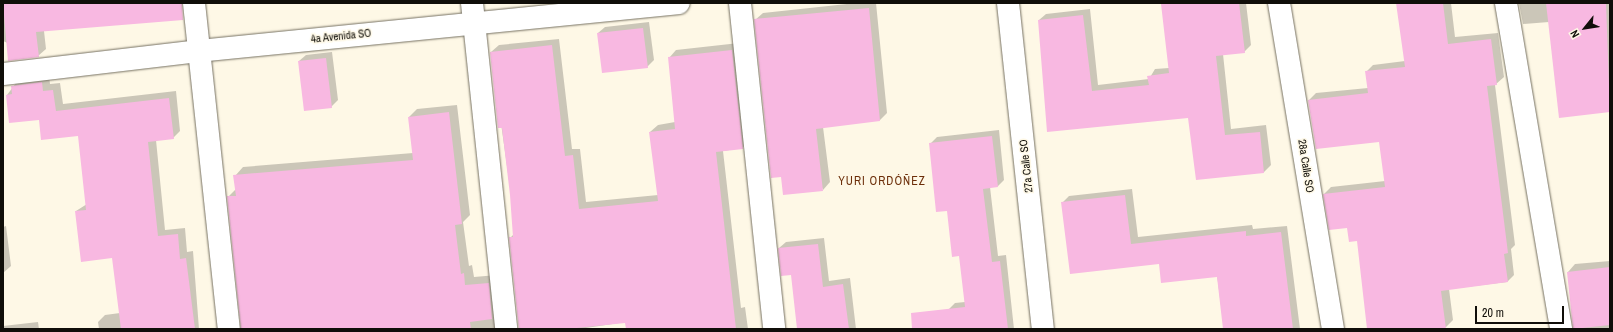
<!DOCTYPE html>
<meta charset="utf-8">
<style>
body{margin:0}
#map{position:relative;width:1613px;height:332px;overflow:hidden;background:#fef8e6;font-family:"Archivo Narrow",sans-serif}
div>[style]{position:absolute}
.shadow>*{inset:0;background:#0003}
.building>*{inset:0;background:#f8b8e1}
.roads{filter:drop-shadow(0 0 1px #767162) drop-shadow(0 0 1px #767162)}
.minor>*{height:22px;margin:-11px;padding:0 11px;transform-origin:11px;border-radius:11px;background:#fff}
span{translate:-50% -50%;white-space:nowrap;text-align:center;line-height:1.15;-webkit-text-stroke:3px #fef8e6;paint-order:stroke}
.street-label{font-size:11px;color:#100e09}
.neighbourhood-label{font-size:12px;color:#6c2e09;letter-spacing:1px}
.frame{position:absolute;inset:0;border:4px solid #100e09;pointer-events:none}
.north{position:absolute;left:1565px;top:8px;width:40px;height:40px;-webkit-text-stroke:3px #fef8e6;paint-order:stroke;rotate:240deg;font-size:11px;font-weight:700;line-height:16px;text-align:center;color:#100e09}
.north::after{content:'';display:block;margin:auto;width:14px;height:18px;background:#100e09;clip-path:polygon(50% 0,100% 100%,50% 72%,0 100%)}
.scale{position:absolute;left:1475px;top:306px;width:89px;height:18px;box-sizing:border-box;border:2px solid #100e09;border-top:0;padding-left:5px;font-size:12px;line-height:14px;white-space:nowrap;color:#100e09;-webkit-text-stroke:3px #fef8e6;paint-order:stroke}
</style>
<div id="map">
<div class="shadow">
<div style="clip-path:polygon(3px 3px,159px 3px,44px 31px,46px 49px,38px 56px,3px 41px)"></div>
<div style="clip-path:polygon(856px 3px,876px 3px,887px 113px,880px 120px,823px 127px,830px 182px,823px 190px,755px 20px,763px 13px)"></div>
<div style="clip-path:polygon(1164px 3px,1246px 3px,1251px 45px,1244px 52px,1223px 54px,1231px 129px,1266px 125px,1271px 165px,1264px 172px,1197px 179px,1189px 116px,1048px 131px,1039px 20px,1046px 14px,1090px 9px,1098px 85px,1149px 79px,1155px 69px,1169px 68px)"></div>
<div style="clip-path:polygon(1397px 3px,1451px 3px,1455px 37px,1498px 33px,1504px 77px,1495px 85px,1515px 245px,1511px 249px,1514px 275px,1507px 282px,1449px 289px,1453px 320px,1446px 327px,1368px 329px,1358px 240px,1324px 194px,1331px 187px,1385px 181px,1380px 141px,1309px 100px,1316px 93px,1368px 88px,1366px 72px,1373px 65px,1405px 61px)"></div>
<div style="clip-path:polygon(1519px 3px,1610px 3px,1610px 111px,1560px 117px,1549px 22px,1523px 24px)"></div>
<div style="clip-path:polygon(649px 22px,654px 60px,647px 67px,598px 33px,605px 27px)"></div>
<div style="clip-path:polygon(559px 39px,572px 149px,580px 149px,586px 202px,658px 195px,650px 132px,658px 125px,675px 122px,669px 58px,676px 50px,739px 43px,750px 141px,742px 148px,723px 151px,741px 308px,745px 307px,748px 329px,627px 329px,626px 322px,579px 329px,519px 329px,510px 238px,514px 234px,511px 195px,491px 52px,499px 45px)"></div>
<div style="clip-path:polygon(332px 52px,338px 100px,331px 107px,299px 61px,306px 55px)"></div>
<div style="clip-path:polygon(49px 75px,50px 84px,60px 83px,63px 104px,176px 91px,180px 131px,173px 138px,156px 140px,165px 230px,185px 228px,187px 252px,193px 251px,199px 329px,99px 329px,98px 322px,105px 315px,120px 313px,113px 257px,76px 211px,87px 204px,79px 135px,40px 119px,7px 95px,19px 79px)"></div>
<div style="clip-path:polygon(457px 105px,470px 215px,463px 222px,469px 266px,472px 265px,474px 277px,497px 275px,507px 329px,241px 329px,228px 197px,236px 189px,235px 176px,243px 167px,413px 153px,409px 117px,417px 109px)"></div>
<div style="clip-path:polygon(999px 130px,1004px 180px,998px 186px,990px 187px,998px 256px,1006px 255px,1014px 329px,951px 329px,949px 309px,955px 303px,965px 302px,960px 255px,930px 144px,937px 137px)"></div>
<div style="clip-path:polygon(1132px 189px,1138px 237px,1252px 225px,1253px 229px,1287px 226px,1300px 329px,1224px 329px,1217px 275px,1159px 263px,1062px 203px,1069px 196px)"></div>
<div style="clip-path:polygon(6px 226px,11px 266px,3px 273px,3px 227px)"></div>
<div style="clip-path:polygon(824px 238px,829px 281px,850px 278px,856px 329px,798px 329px,792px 274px,779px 248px,786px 242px)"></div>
<div style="clip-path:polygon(1610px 261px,1610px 329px,1575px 329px,1568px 272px,1575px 264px)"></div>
<div style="clip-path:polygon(38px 322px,39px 329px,3px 329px,3px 326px)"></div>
</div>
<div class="building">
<div style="clip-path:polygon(3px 3px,182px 3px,183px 20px,36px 32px,39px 57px,8px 61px)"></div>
<div style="clip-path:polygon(1239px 3px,1245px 53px,1216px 56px,1225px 135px,1260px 132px,1264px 173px,1196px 180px,1188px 118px,1047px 132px,1038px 20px,1083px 15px,1092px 91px,1149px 85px,1147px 76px,1169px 73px,1161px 4px)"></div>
<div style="clip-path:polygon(1396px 3px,1443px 3px,1448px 44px,1491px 39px,1497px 85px,1487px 86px,1508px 253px,1504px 254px,1508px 282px,1441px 291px,1446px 329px,1367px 329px,1357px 241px,1349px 242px,1347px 228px,1329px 230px,1323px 194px,1385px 187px,1379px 142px,1316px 149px,1308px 100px,1368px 93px,1365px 71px,1405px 67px)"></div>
<div style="clip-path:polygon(1546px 3px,1606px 3px,1610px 112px,1559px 118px)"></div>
<div style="clip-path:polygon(869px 8px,880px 121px,816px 129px,823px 191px,783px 195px,781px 177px,771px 178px,754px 19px)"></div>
<div style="clip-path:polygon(643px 28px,648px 68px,602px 73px,597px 33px)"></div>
<div style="clip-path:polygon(552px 45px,565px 156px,573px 155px,579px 209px,658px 201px,649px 132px,675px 129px,668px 57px,732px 50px,743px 149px,716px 152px,736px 329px,626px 329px,625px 323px,567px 329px,519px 329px,509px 237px,513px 237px,510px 195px,502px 128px,498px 128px,490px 52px)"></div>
<div style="clip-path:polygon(326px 58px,332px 108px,304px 111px,298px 61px)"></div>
<div style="clip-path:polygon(42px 82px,43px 91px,53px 90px,56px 111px,169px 98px,174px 139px,148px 142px,158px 236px,178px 234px,180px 259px,186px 258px,195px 329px,121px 329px,112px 258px,81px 262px,75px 211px,86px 210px,78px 136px,41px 140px,39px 120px,9px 123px,6px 95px,12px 94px,11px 86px)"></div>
<div style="clip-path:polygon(449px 112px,462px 224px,455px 225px,461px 274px,464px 273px,465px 285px,489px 283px,492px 319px,470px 322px,471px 329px,241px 329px,227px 196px,236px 196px,233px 175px,413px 160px,408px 117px)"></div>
<div style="clip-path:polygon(992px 136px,998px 187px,983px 189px,992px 262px,1000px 261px,1008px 329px,912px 329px,911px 313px,965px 307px,959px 256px,952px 257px,947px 211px,936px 212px,929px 143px)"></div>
<div style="clip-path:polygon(1125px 195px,1131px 244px,1246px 231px,1246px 236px,1281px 232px,1293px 329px,1223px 329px,1217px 277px,1161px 283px,1159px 264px,1070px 274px,1061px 202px)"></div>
<div style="clip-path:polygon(818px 244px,823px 287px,843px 284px,849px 329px,797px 329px,791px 275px,781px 276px,778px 248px)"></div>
<div style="clip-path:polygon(1610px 267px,1610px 325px,1573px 329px,1567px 272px)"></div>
</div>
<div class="roads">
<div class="minor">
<div style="left:194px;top:3px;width:328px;rotate:83.9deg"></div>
<div style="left:472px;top:3px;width:328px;rotate:84deg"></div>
<div style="left:740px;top:3px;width:328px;rotate:84deg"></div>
<div style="left:1008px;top:3px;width:328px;rotate:83.9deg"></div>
<div style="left:1279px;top:3px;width:330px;rotate:80.6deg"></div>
<div style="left:1506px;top:3px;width:331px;rotate:80.4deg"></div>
<div style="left:3px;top:74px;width:196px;rotate:-6.7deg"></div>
<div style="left:198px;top:51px;width:483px;rotate:-5.7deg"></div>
</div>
</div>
<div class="street-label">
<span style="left:341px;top:36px;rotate:-6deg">4a Avenida SO</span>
<span style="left:1026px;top:166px;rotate:-96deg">27a Calle SO</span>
<span style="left:1306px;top:166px;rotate:81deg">28a Calle SO</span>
</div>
<div class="neighbourhood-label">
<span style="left:882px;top:182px">YURI ORDÓÑEZ</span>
</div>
<div class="frame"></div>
<div class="north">N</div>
<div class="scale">20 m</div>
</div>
